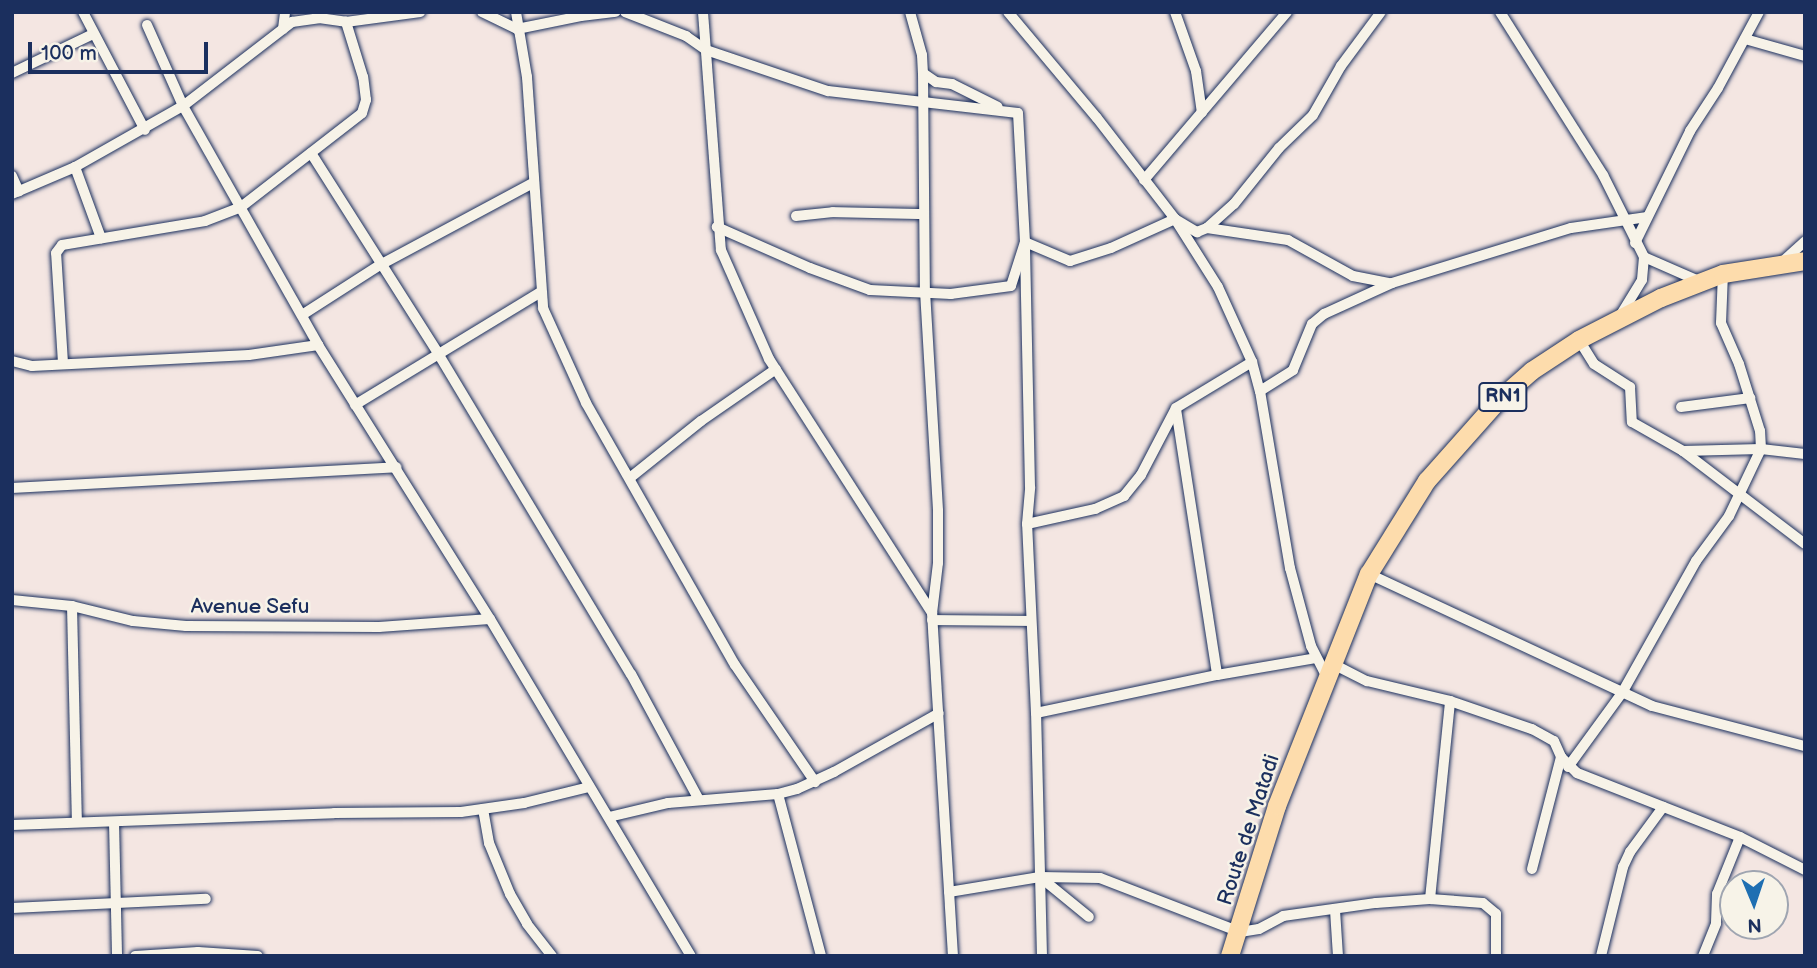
<!DOCTYPE html>
<style>
body{margin:0}
#map{position:relative;width:1817px;height:968px;overflow:hidden;background:#f4e6e2;font-family:"Balsamiq Sans",sans-serif}
div>[style]{position:absolute}
.roads{filter:drop-shadow(0 0 2px #1b2f5e) drop-shadow(0 0 2px #1b2f5e)}
.street>*{height:10px;margin:-5px;padding:0 5px;transform-origin:5px;border-radius:5px;background:#f7f3e8}
.highway>*{height:18px;margin:-9px;padding:0 9px;transform-origin:9px;border-radius:9px;background:#fddcac}
span{translate:-50% -50%;white-space:nowrap;text-align:center;line-height:1.15;-webkit-text-stroke:5px #f7f3e8;paint-order:stroke}
.shield-label span{padding:2px 5px;background:#f7f3e8;border:2px solid;border-radius:5px;-webkit-text-stroke-width:0}
.shield-label{font-size:19px;color:#1b2f5e;font-weight:700}
.street-label{font-size:21px;color:#1b2f5e}
.frame{position:absolute;inset:0;border:14px solid #1b2f5e;pointer-events:none}
.north{position:absolute;left:1719px;top:870px;width:70px;height:70px;box-sizing:border-box;background:#f7f3e8;border:2px solid #9fa5b1;border-radius:50%;rotate:178deg;font-size:19px;font-weight:700;line-height:28px;text-align:center;color:#1b2f5e}
.north::after{content:'';display:block;margin:auto;width:24px;height:32px;background:#1f6fb2;clip-path:polygon(50% 0,100% 100%,50% 72%,0 100%)}
.scale{position:absolute;left:28px;top:42px;width:180px;height:32px;box-sizing:border-box;border:4px solid #1b2f5e;border-top:0;padding-left:9px;font-size:21px;line-height:24px;white-space:nowrap;color:#1b2f5e;-webkit-text-stroke:5px #f7f3e8;paint-order:stroke}
</style>
<div id="map">
<div class="roads">
<div class="street">
<div style="left:83px;top:12px;width:133px;rotate:62.3deg"></div>
<div style="left:482px;top:12px;width:39px;rotate:26deg"></div>
<div style="left:517px;top:29px;width:65px;rotate:-11.5deg"></div>
<div style="left:581px;top:16px;width:35px;rotate:-7deg"></div>
<div style="left:516px;top:12px;width:66px;rotate:80.4deg"></div>
<div style="left:527px;top:77px;width:232px;rotate:86deg"></div>
<div style="left:543px;top:308px;width:104px;rotate:65.6deg"></div>
<div style="left:586px;top:403px;width:301px;rotate:60.4deg"></div>
<div style="left:735px;top:665px;width:142px;rotate:55.6deg"></div>
<div style="left:625px;top:12px;width:66px;rotate:21.5deg"></div>
<div style="left:686px;top:36px;width:24px;rotate:35deg"></div>
<div style="left:706px;top:50px;width:129px;rotate:18.6deg"></div>
<div style="left:828px;top:91px;width:191px;rotate:6.6deg"></div>
<div style="left:1018px;top:113px;width:129px;rotate:86.9deg"></div>
<div style="left:1025px;top:242px;width:46px;rotate:107.7deg"></div>
<div style="left:1011px;top:286px;width:61px;rotate:172.4deg"></div>
<div style="left:951px;top:294px;width:81px;rotate:-177.2deg"></div>
<div style="left:870px;top:290px;width:64px;rotate:-159.9deg"></div>
<div style="left:810px;top:268px;width:102px;rotate:-156.2deg"></div>
<div style="left:703px;top:12px;width:239px;rotate:85.7deg"></div>
<div style="left:721px;top:250px;width:119px;rotate:66.2deg"></div>
<div style="left:769px;top:359px;width:302px;rotate:57.3deg"></div>
<div style="left:910px;top:12px;width:45px;rotate:74.4deg"></div>
<div style="left:922px;top:55px;width:18px;rotate:87deg"></div>
<div style="left:923px;top:73px;width:218px;rotate:89.5deg"></div>
<div style="left:925px;top:291px;width:220px;rotate:86.6deg"></div>
<div style="left:938px;top:511px;width:52px;rotate:90deg"></div>
<div style="left:938px;top:563px;width:50px;rotate:96.8deg"></div>
<div style="left:932px;top:613px;width:344px;rotate:86.5deg"></div>
<div style="left:1008px;top:12px;width:138px;rotate:50deg"></div>
<div style="left:1097px;top:118px;width:128px;rotate:52.3deg"></div>
<div style="left:1175px;top:219px;width:80px;rotate:57.7deg"></div>
<div style="left:1218px;top:287px;width:82px;rotate:65.6deg"></div>
<div style="left:1252px;top:362px;width:30px;rotate:75deg"></div>
<div style="left:1260px;top:391px;width:180px;rotate:80.4deg"></div>
<div style="left:1290px;top:568px;width:81px;rotate:74.9deg"></div>
<div style="left:1311px;top:646px;width:35px;rotate:63deg"></div>
<div style="left:1175px;top:12px;width:63px;rotate:70.4deg"></div>
<div style="left:1196px;top:71px;width:42px;rotate:81.9deg"></div>
<div style="left:1500px;top:12px;width:193px;rotate:57.7deg"></div>
<div style="left:1603px;top:175px;width:92px;rotate:63.4deg"></div>
<div style="left:1644px;top:257px;width:23px;rotate:95deg"></div>
<div style="left:1642px;top:280px;width:42px;rotate:121.4deg"></div>
<div style="left:147px;top:25px;width:89px;rotate:66deg"></div>
<div style="left:183px;top:106px;width:274px;rotate:60.5deg"></div>
<div style="left:318px;top:345px;width:324px;rotate:57.9deg"></div>
<div style="left:490px;top:619px;width:392px;rotate:59.2deg"></div>
<div style="left:283px;top:29px;width:17px;rotate:-83deg"></div>
<div style="left:1745px;top:39px;width:62px;rotate:15.8deg"></div>
<div style="left:12px;top:73px;width:90px;rotate:-25.7deg"></div>
<div style="left:923px;top:73px;width:16px;rotate:35deg"></div>
<div style="left:936px;top:82px;width:16px;rotate:7deg"></div>
<div style="left:952px;top:84px;width:51px;rotate:26.6deg"></div>
<div style="left:311px;top:153px;width:239px;rotate:57.6deg"></div>
<div style="left:439px;top:355px;width:372px;rotate:59deg"></div>
<div style="left:631px;top:674px;width:143px;rotate:61.6deg"></div>
<div style="left:75px;top:167px;width:76px;rotate:69.9deg"></div>
<div style="left:12px;top:176px;width:17px;rotate:66deg"></div>
<div style="left:1144px;top:180px;width:221px;rotate:-49.6deg"></div>
<div style="left:12px;top:194px;width:69px;rotate:-23.2deg"></div>
<div style="left:75px;top:167px;width:124px;rotate:-29.5deg"></div>
<div style="left:183px;top:106px;width:138px;rotate:-37.6deg"></div>
<div style="left:292px;top:22px;width:27px;rotate:-8deg"></div>
<div style="left:319px;top:18px;width:27px;rotate:8deg"></div>
<div style="left:346px;top:22px;width:75px;rotate:-7.7deg"></div>
<div style="left:796px;top:216px;width:37px;rotate:-6deg"></div>
<div style="left:833px;top:212px;width:91px;rotate:1.3deg"></div>
<div style="left:1207px;top:228px;width:82px;rotate:8.4deg"></div>
<div style="left:1288px;top:240px;width:74px;rotate:29deg"></div>
<div style="left:1353px;top:276px;width:36px;rotate:11deg"></div>
<div style="left:1635px;top:243px;width:125px;rotate:-63.8deg"></div>
<div style="left:1690px;top:131px;width:51px;rotate:-56.9deg"></div>
<div style="left:1718px;top:88px;width:86px;rotate:-61.7deg"></div>
<div style="left:1644px;top:257px;width:62px;rotate:23.7deg"></div>
<div style="left:1782px;top:262px;width:31px;rotate:-42deg"></div>
<div style="left:302px;top:315px;width:93px;rotate:-32.7deg"></div>
<div style="left:380px;top:265px;width:174px;rotate:-28.2deg"></div>
<div style="left:1579px;top:340px;width:28px;rotate:58deg"></div>
<div style="left:1594px;top:364px;width:43px;rotate:32.6deg"></div>
<div style="left:1630px;top:387px;width:35px;rotate:87deg"></div>
<div style="left:1632px;top:422px;width:59px;rotate:29.6deg"></div>
<div style="left:1683px;top:451px;width:153px;rotate:37.3deg"></div>
<div style="left:12px;top:361px;width:21px;rotate:14deg"></div>
<div style="left:32px;top:366px;width:217px;rotate:-2.9deg"></div>
<div style="left:249px;top:355px;width:70px;rotate:-8.2deg"></div>
<div style="left:63px;top:363px;width:110px;rotate:-93.6deg"></div>
<div style="left:56px;top:253px;width:10px;rotate:-53deg"></div>
<div style="left:62px;top:245px;width:145px;rotate:-9.5deg"></div>
<div style="left:205px;top:221px;width:39px;rotate:-21deg"></div>
<div style="left:241px;top:207px;width:153px;rotate:-37.8deg"></div>
<div style="left:362px;top:113px;width:14px;rotate:-73deg"></div>
<div style="left:366px;top:100px;width:23px;rotate:-97deg"></div>
<div style="left:363px;top:77px;width:58px;rotate:-107.2deg"></div>
<div style="left:1260px;top:391px;width:39px;rotate:-32deg"></div>
<div style="left:1293px;top:370px;width:50px;rotate:-67.6deg"></div>
<div style="left:1312px;top:324px;width:16px;rotate:-40deg"></div>
<div style="left:1324px;top:314px;width:75px;rotate:-24.5deg"></div>
<div style="left:1392px;top:283px;width:187px;rotate:-17.1deg"></div>
<div style="left:1571px;top:228px;width:77px;rotate:-8.2deg"></div>
<div style="left:355px;top:405px;width:218px;rotate:-31.3deg"></div>
<div style="left:1681px;top:407px;width:70px;rotate:-7.4deg"></div>
<div style="left:1176px;top:409px;width:269px;rotate:81.2deg"></div>
<div style="left:1683px;top:451px;width:78px;rotate:-1.5deg"></div>
<div style="left:1761px;top:449px;width:44px;rotate:6.5deg"></div>
<div style="left:631px;top:477px;width:90px;rotate:-38.7deg"></div>
<div style="left:701px;top:421px;width:91px;rotate:-34.7deg"></div>
<div style="left:12px;top:488px;width:385px;rotate:-3.1deg"></div>
<div style="left:1027px;top:524px;width:70px;rotate:-12.4deg"></div>
<div style="left:1095px;top:509px;width:32px;rotate:-24deg"></div>
<div style="left:1124px;top:496px;width:27px;rotate:-51deg"></div>
<div style="left:1141px;top:475px;width:76px;rotate:-62.4deg"></div>
<div style="left:1176px;top:408px;width:89px;rotate:-31.2deg"></div>
<div style="left:1369px;top:574px;width:312px;rotate:25deg"></div>
<div style="left:1652px;top:706px;width:158px;rotate:14.7deg"></div>
<div style="left:12px;top:600px;width:60px;rotate:5.7deg"></div>
<div style="left:72px;top:606px;width:63px;rotate:13.8deg"></div>
<div style="left:133px;top:621px;width:53px;rotate:5.4deg"></div>
<div style="left:186px;top:626px;width:193px;rotate:0.3deg"></div>
<div style="left:379px;top:627px;width:111px;rotate:-4.1deg"></div>
<div style="left:72px;top:606px;width:216px;rotate:88.7deg"></div>
<div style="left:932px;top:620px;width:99px;rotate:0.6deg"></div>
<div style="left:1335px;top:665px;width:36px;rotate:27deg"></div>
<div style="left:1367px;top:681px;width:85px;rotate:13.5deg"></div>
<div style="left:1450px;top:701px;width:87px;rotate:18.9deg"></div>
<div style="left:1532px;top:729px;width:25px;rotate:29deg"></div>
<div style="left:1554px;top:741px;width:17px;rotate:66deg"></div>
<div style="left:1561px;top:757px;width:23px;rotate:45deg"></div>
<div style="left:1577px;top:773px;width:175px;rotate:21.4deg"></div>
<div style="left:1740px;top:837px;width:73px;rotate:26.9deg"></div>
<div style="left:1036px;top:713px;width:185px;rotate:-11.9deg"></div>
<div style="left:1217px;top:675px;width:100px;rotate:-9.7deg"></div>
<div style="left:1568px;top:767px;width:92px;rotate:-53.9deg"></div>
<div style="left:1622px;top:693px;width:151px;rotate:-60.7deg"></div>
<div style="left:1696px;top:561px;width:56px;rotate:-53.7deg"></div>
<div style="left:1729px;top:516px;width:74px;rotate:-64.5deg"></div>
<div style="left:1761px;top:449px;width:18px;rotate:-93deg"></div>
<div style="left:1760px;top:431px;width:70px;rotate:-107.4deg"></div>
<div style="left:1739px;top:364px;width:45px;rotate:-113.7deg"></div>
<div style="left:1721px;top:323px;width:49px;rotate:-87.7deg"></div>
<div style="left:778px;top:794px;width:168px;rotate:75.1deg"></div>
<div style="left:483px;top:809px;width:35px;rotate:80deg"></div>
<div style="left:489px;top:843px;width:55px;rotate:67.6deg"></div>
<div style="left:510px;top:894px;width:34px;rotate:60deg"></div>
<div style="left:527px;top:924px;width:41px;rotate:52deg"></div>
<div style="left:609px;top:817px;width:61px;rotate:-13.3deg"></div>
<div style="left:668px;top:803px;width:110px;rotate:-4.7deg"></div>
<div style="left:778px;top:794px;width:20px;rotate:-15deg"></div>
<div style="left:797px;top:789px;width:41px;rotate:-24.7deg"></div>
<div style="left:834px;top:772px;width:120px;rotate:-29.3deg"></div>
<div style="left:114px;top:822px;width:134px;rotate:88.7deg"></div>
<div style="left:12px;top:825px;width:322px;rotate:-2.1deg"></div>
<div style="left:334px;top:813px;width:127px;rotate:-0.5deg"></div>
<div style="left:461px;top:812px;width:64px;rotate:-8.1deg"></div>
<div style="left:524px;top:803px;width:67px;rotate:-13.8deg"></div>
<div style="left:1532px;top:869px;width:116px;rotate:-75.5deg"></div>
<div style="left:1040px;top:877px;width:63px;rotate:39.2deg"></div>
<div style="left:949px;top:892px;width:92px;rotate:-9.4deg"></div>
<div style="left:1040px;top:877px;width:60px;rotate:1deg"></div>
<div style="left:1100px;top:878px;width:150px;rotate:21.1deg"></div>
<div style="left:1240px;top:932px;width:19px;rotate:-9deg"></div>
<div style="left:1259px;top:929px;width:27px;rotate:-28deg"></div>
<div style="left:1283px;top:916px;width:94px;rotate:-8deg"></div>
<div style="left:1376px;top:903px;width:54px;rotate:-4.2deg"></div>
<div style="left:1430px;top:899px;width:53px;rotate:4.3deg"></div>
<div style="left:1483px;top:903px;width:17px;rotate:40deg"></div>
<div style="left:1496px;top:914px;width:42px;rotate:90deg"></div>
<div style="left:1430px;top:899px;width:199px;rotate:-84.2deg"></div>
<div style="left:12px;top:908px;width:194px;rotate:-2.7deg"></div>
<div style="left:1335px;top:910px;width:46px;rotate:86.3deg"></div>
<div style="left:135px;top:956px;width:63px;rotate:-3.6deg"></div>
<div style="left:198px;top:952px;width:60px;rotate:3.8deg"></div>
<div style="left:1042px;top:956px;width:243px;rotate:-91.4deg"></div>
<div style="left:1036px;top:713px;width:189px;rotate:-92.7deg"></div>
<div style="left:1027px;top:524px;width:37px;rotate:-85deg"></div>
<div style="left:1030px;top:487px;width:245px;rotate:-91.2deg"></div>
<div style="left:1025px;top:242px;width:49px;rotate:22.9deg"></div>
<div style="left:1070px;top:261px;width:43px;rotate:-17.6deg"></div>
<div style="left:1111px;top:248px;width:70px;rotate:-24.4deg"></div>
<div style="left:1175px;top:219px;width:26px;rotate:31deg"></div>
<div style="left:1197px;top:232px;width:11px;rotate:-22deg"></div>
<div style="left:1207px;top:228px;width:36px;rotate:-42deg"></div>
<div style="left:1234px;top:204px;width:72px;rotate:-51.2deg"></div>
<div style="left:1279px;top:148px;width:47px;rotate:-44.1deg"></div>
<div style="left:1313px;top:115px;width:56px;rotate:-60.3deg"></div>
<div style="left:1341px;top:66px;width:67px;rotate:-53.5deg"></div>
<div style="left:1601px;top:956px;width:92px;rotate:-76.1deg"></div>
<div style="left:1623px;top:867px;width:17px;rotate:-65deg"></div>
<div style="left:1630px;top:852px;width:56px;rotate:-53.7deg"></div>
<div style="left:1703px;top:956px;width:35px;rotate:-68deg"></div>
<div style="left:1716px;top:923px;width:29px;rotate:-88deg"></div>
<div style="left:1717px;top:894px;width:61px;rotate:-68deg"></div>
</div>
<div class="highway">
<div style="left:1230px;top:956px;width:157px;rotate:-72.6deg"></div>
<div style="left:1277px;top:806px;width:250px;rotate:-68.4deg"></div>
<div style="left:1369px;top:574px;width:110px;rotate:-58.1deg"></div>
<div style="left:1427px;top:481px;width:107px;rotate:-48.4deg"></div>
<div style="left:1498px;top:401px;width:45px;rotate:-41.4deg"></div>
<div style="left:1532px;top:371px;width:56px;rotate:-33.4deg"></div>
<div style="left:1579px;top:340px;width:92px;rotate:-27.1deg"></div>
<div style="left:1661px;top:298px;width:66px;rotate:-21.2deg"></div>
<div style="left:1723px;top:274px;width:83px;rotate:-9deg"></div>
</div>
</div>
<div class="shield-label">
<span style="left:1503px;top:397px">RN1</span>
</div>
<div class="street-label">
<span style="left:250px;top:607px">Avenue Sefu</span>
<span style="left:1249px;top:830px;rotate:-72deg">Route de Matadi</span>
</div>
<div class="frame"></div>
<div class="north">N</div>
<div class="scale">100 m</div>
</div>
